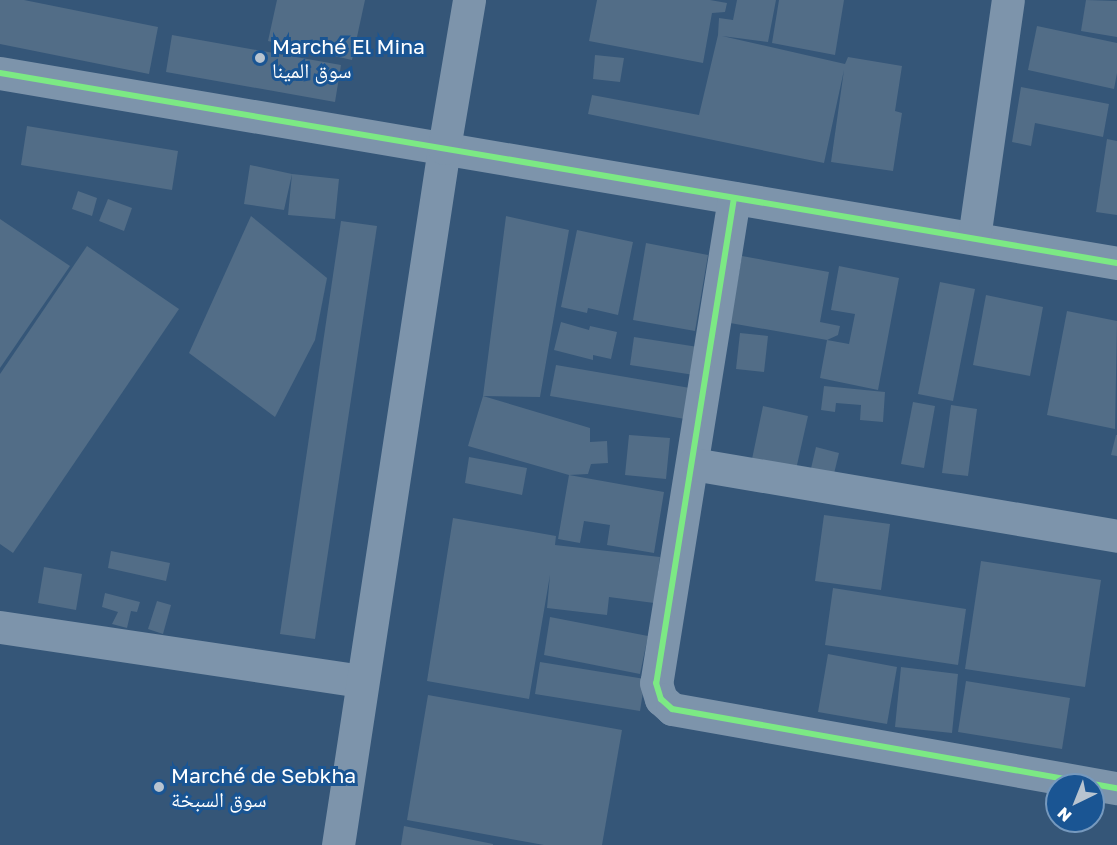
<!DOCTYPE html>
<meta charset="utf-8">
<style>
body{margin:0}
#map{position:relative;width:1117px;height:845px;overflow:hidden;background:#355678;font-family:"Golos Text","Noto Naskh Arabic",sans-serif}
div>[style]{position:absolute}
.building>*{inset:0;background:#526d87}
.minor>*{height:33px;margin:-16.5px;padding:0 16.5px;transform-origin:16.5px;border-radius:16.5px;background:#7d94ab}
.cycleway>*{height:6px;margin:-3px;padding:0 3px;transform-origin:3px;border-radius:3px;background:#7ce984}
.dots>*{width:16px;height:16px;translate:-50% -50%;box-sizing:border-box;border:3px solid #1a5593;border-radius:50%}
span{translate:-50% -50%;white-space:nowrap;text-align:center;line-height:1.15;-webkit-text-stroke:6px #1a5593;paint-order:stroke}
.poi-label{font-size:21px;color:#fff}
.left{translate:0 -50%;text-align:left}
.north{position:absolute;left:1045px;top:773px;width:60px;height:60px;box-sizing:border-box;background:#1a5593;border:2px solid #7699be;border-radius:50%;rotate:223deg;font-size:16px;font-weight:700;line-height:24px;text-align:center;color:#fff}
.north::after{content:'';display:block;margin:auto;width:21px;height:27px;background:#b8c4d0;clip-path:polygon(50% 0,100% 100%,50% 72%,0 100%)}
</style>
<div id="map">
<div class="building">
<div style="clip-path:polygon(0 0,24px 0,158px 27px,149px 74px,0 44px)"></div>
<div style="clip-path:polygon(277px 0,365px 0,352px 60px,268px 41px)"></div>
<div style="clip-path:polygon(597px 0,710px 0,727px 3px,725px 12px,712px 13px,703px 63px,589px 41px)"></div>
<div style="clip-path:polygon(737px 0,776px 0,768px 42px,722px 36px,845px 64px,848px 57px,902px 66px,895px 111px,902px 113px,893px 171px,831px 162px,844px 70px,824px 163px,588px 114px,592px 95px,699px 115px,718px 35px,719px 18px,733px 20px)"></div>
<div style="clip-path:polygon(779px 0,844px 0,835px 55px,772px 43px)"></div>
<div style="clip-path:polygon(1086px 0,1117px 1px,1117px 37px,1081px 31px)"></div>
<div style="clip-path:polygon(1037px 26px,1117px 43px,1117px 73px,1114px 89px,1028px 70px)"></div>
<div style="clip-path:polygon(172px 35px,341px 65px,335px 102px,166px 72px)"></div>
<div style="clip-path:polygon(595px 55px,624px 58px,620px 82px,593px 79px)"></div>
<div style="clip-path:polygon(1021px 87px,1109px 104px,1103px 137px,1035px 123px,1031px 146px,1012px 142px)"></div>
<div style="clip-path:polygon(27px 126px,178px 151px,172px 190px,21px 165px)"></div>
<div style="clip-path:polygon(1107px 139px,1117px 141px,1117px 215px,1096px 212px)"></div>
<div style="clip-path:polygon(250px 165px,292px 174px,339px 179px,335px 219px,288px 215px,292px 174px,284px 210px,244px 204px)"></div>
<div style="clip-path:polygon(78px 191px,97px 198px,92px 216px,72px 209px)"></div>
<div style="clip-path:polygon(108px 199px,132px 208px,124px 231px,99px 221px)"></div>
<div style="clip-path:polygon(251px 216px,327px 278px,315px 340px,275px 417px,189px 353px)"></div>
<div style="clip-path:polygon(506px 216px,569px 230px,540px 397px,483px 396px,590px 428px,590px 442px,607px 441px,608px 463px,591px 464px,588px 474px,569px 475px,468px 446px,483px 396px)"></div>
<div style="clip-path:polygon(0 219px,70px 266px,0 368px)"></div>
<div style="clip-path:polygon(341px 221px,377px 226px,315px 639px,280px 634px)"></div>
<div style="clip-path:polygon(577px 230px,633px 242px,618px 315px,588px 308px,587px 313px,561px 307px)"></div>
<div style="clip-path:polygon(646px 243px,708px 255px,695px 331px,633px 320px)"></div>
<div style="clip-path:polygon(87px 246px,179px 309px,13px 553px,0 544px,0 374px)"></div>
<div style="clip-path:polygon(742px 256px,829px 272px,820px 322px,840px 326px,838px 335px,827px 340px,730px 323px)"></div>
<div style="clip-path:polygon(839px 266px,899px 278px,878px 390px,820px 378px,827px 340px,849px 344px,855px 314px,831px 310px)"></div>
<div style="clip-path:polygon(940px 282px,975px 289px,953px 401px,918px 394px)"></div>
<div style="clip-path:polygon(986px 295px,1043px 307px,1030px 376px,973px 365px)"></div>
<div style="clip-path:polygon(1067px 311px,1117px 321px,1115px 429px,1047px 415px)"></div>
<div style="clip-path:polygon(561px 322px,589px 330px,590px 326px,617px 332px,611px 359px,593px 355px,593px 360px,554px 350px)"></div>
<div style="clip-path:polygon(740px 333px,768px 336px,764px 372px,736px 369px)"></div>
<div style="clip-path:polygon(634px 337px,698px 347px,694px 375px,630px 365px)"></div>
<div style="clip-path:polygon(556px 365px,690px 388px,685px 419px,550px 396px)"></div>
<div style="clip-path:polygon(824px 386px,885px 392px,883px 422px,860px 420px,861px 405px,836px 403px,835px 412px,821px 410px)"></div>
<div style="clip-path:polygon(913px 402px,935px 406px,924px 468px,901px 464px)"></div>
<div style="clip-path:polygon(951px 405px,977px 409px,968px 476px,942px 473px)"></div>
<div style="clip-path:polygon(763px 406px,808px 416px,795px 474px,751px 464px)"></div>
<div style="clip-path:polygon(629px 435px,670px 438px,666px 479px,625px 475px)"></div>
<div style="clip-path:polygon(1116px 435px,1117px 435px,1117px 456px,1111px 455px)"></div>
<div style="clip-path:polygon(816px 447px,839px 453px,832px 482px,809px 477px)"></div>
<div style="clip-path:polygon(469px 457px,527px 468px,522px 495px,465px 483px)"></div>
<div style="clip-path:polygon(569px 475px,664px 492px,654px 553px,607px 545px,610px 525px,584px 521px,580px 543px,558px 539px)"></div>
<div style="clip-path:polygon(824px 515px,890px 524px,881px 590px,815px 581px)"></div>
<div style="clip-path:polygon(453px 518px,556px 536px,555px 545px,660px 557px,654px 603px,609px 597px,607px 615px,547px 608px,550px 575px,529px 699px,427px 681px)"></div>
<div style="clip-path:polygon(111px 551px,170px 563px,166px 581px,108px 568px)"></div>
<div style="clip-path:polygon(981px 561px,1101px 580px,1085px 687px,965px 669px)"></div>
<div style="clip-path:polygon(44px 567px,82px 574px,76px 610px,38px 603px)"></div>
<div style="clip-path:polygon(833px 588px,966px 609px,958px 665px,825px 645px)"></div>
<div style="clip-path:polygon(105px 593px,140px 602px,137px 612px,131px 611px,127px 628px,112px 624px,118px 612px,102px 607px)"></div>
<div style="clip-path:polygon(157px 601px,171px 605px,163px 634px,148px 629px)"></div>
<div style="clip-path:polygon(550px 617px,648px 636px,640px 674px,544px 655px)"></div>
<div style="clip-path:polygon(828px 654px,897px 667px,887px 724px,818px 712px)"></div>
<div style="clip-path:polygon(540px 662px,645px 679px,640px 711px,535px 694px)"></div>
<div style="clip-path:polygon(901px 667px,958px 674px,952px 733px,895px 727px)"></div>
<div style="clip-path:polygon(966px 681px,1070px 698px,1062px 749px,958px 732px)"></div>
<div style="clip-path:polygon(428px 695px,622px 730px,602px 845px,544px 845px,407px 820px)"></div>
<div style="clip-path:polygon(404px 826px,493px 844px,493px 845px,401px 845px)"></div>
</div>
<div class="minor">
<div style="left:0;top:73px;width:1133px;rotate:9.65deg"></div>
<div style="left:734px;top:198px;width:491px;rotate:99.1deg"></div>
<div style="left:656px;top:683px;width:17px;rotate:73deg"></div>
<div style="left:661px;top:699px;width:15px;rotate:42deg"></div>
<div style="left:672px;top:709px;width:452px;rotate:10.1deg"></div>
<div style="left:974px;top:238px;width:240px;rotate:-81.9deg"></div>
<div style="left:693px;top:464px;width:430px;rotate:9.6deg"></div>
<div style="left:0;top:627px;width:366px;rotate:8.5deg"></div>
<div style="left:338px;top:845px;width:705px;rotate:-81.35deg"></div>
<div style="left:444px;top:148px;width:150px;rotate:-80.4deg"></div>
</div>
<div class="cycleway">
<div style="left:0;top:73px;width:1133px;rotate:9.65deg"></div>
<div style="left:734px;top:198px;width:491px;rotate:99.1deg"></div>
<div style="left:656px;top:683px;width:17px;rotate:73deg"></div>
<div style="left:661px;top:699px;width:15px;rotate:42deg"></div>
<div style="left:672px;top:709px;width:452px;rotate:10.1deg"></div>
</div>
<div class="dots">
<div style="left:260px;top:58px;background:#b8c4d0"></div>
<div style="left:159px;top:787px;background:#b8c4d0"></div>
</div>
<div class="poi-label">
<span class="left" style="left:272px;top:58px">Marché El Mina<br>سوق المينا</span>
<span class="left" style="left:171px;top:787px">Marché de Sebkha<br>سوق السبخة</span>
</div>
<div class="north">N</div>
</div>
